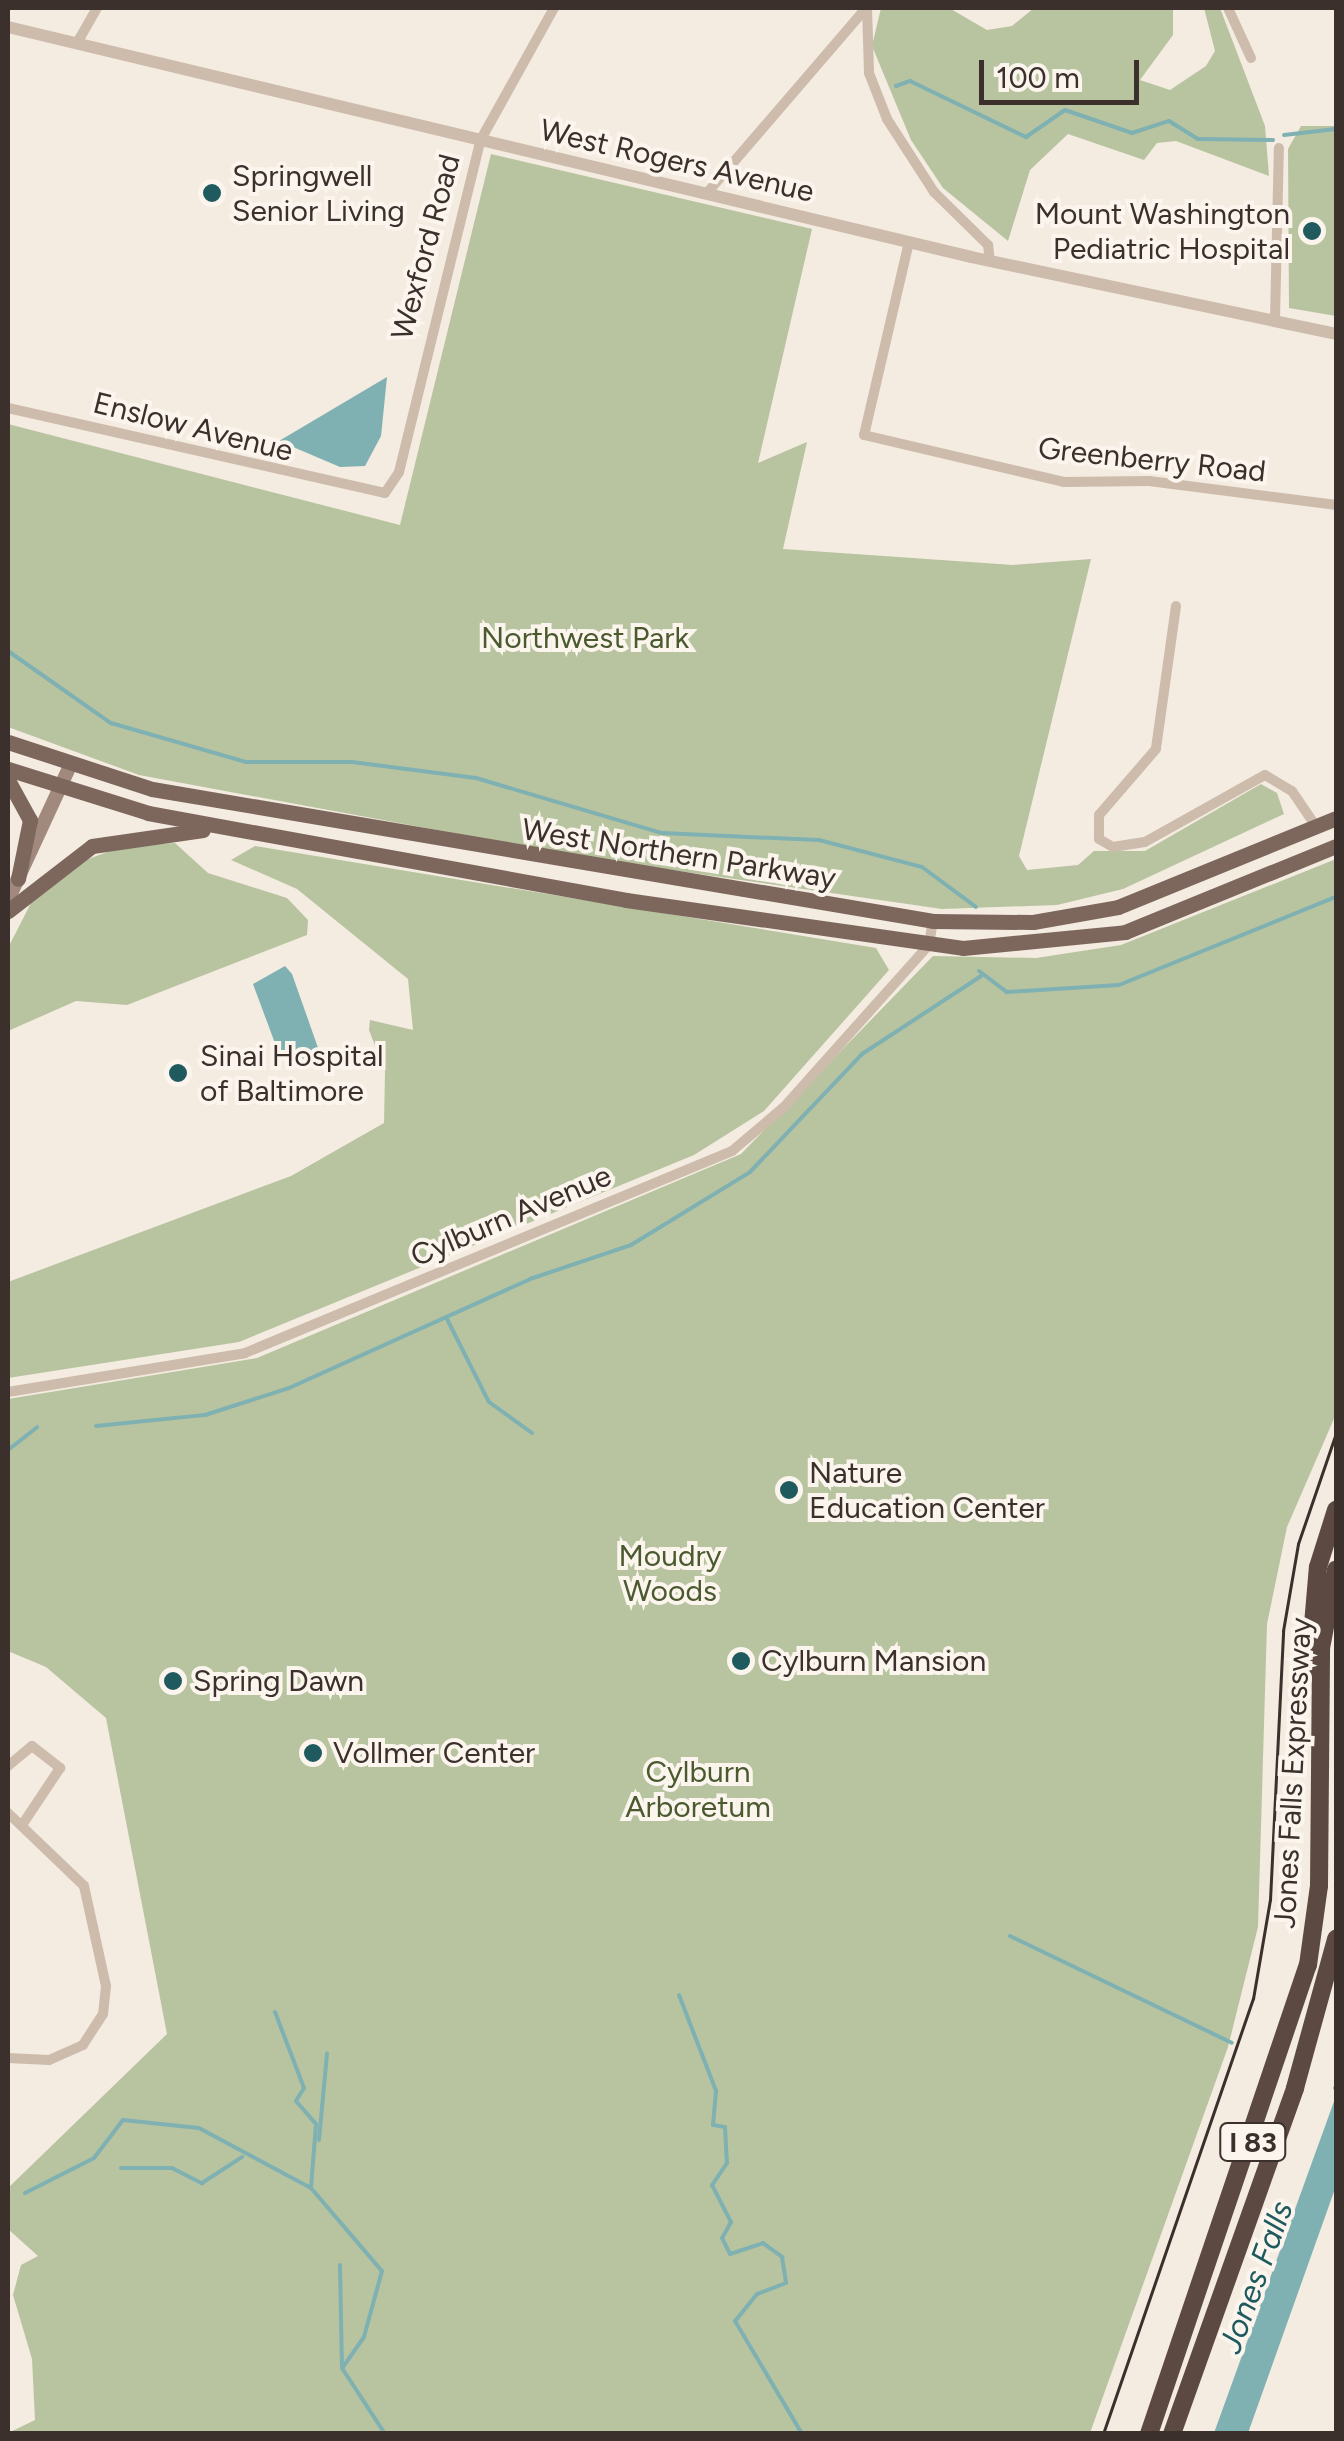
<!DOCTYPE html>
<style>
body{margin:0}
#map{position:relative;width:1344px;height:2441px;overflow:hidden;background:#f4ebe1;font-family:Figtree,sans-serif}
div>[style]{position:absolute}
.green>*{inset:0;background:#b8c4a0}
.water>*{inset:0;background:#7fb0b2}
.stream>*{height:4px;margin:-2px;padding:0 2px;transform-origin:2px;border-radius:2px;background:#7fb0b2}
.minor>*{height:10px;margin:-5px;padding:0 5px;transform-origin:5px;border-radius:5px;background:#cdbbac}
.tertiary>*{height:12px;margin:-6px;padding:0 6px;transform-origin:6px;border-radius:6px;background:#cdbbac}
.secondary>*{height:14px;margin:-7px;padding:0 7px;transform-origin:7px;border-radius:7px;background:#a18a7d}
.primary>*{height:15px;margin:-7.5px;padding:0 7.5px;transform-origin:7.5px;border-radius:7.5px;background:#7d675c}
.motorway>*{height:18px;margin:-9px;padding:0 9px;transform-origin:9px;border-radius:9px;background:#5c4a42}
.tram>*{height:2.5px;margin:-1.25px;padding:0 1.25px;transform-origin:1.25px;border-radius:1.25px;background:#3b302b}
.dots>*{width:28px;height:28px;translate:-50% -50%;box-sizing:border-box;border:5px solid #fbf5ee;border-radius:50%}
span{translate:-50% -50%;white-space:nowrap;text-align:center;line-height:1.15;-webkit-text-stroke:8px #fbf5ee;paint-order:stroke}
.shield-label span{padding:2px 8px;background:#fbf5ee;border:2px solid;border-radius:8px;-webkit-text-stroke-width:0}
.shield-label{font-size:28px;color:#3b302b;font-weight:700}
.street-label{font-size:30px;color:#3b302b}
.poi-label{font-size:30px;color:#3b302b}
.left{translate:0 -50%;text-align:left}
.right{translate:-100% -50%;text-align:right}
.park-label{font-size:30px;color:#4a5a2e}
.water-label{font-size:32px;color:#1f5a5e;font-style:italic}
.frame{position:absolute;inset:0;border:10px solid #3b302b;pointer-events:none}
.scale{position:absolute;left:979px;top:60px;width:160px;height:45px;box-sizing:border-box;border:5px solid #3b302b;border-top:0;padding-left:12px;font-size:30px;line-height:35px;white-space:nowrap;color:#3b302b;-webkit-text-stroke:8px #fbf5ee;paint-order:stroke}
</style>
<div id="map">
<div class="green">
<div style="clip-path:polygon(881px 8px,949px 8px,987px 30px,1012px 26px,1034px 8px,1173px 8px,1173px 35px,1140px 80px,1170px 90px,1206px 66px,1215px 51px,1204px 8px,1220px 8px,1265px 126px,1269px 176px,1176px 141px,1157px 143px,1144px 160px,1068px 134px,1030px 170px,1008px 241px,943px 188px,911px 140px,872px 46px)"></div>
<div style="clip-path:polygon(1301px 126px,1336px 126px,1336px 316px,1289px 308px,1288px 149px)"></div>
<div style="clip-path:polygon(491px 154px,812px 229px,758px 463px,807px 442px,783px 549px,1013px 565px,1091px 559px,1019px 856px,1027px 870px,1078px 865px,1094px 851px,1145px 851px,1261px 784px,1277px 793px,1284px 814px,1123px 889px,1057px 905px,942px 909px,588px 858px,139px 775px,8px 727px,8px 424px,400px 525px)"></div>
<div style="clip-path:polygon(175px 843px,208px 873px,287px 898px,308px 920px,307px 935px,127px 1005px,76px 1001px,8px 1031px,8px 948px,34px 897px,66px 867px,124px 846px)"></div>
<div style="clip-path:polygon(255px 846px,876px 948px,889px 970px,764px 1111px,694px 1155px,239px 1342px,8px 1378px,8px 1282px,291px 1176px,384px 1123px,385px 1071px,369px 1030px,370px 1020px,413px 1030px,408px 979px,297px 889px,231px 860px)"></div>
<div style="clip-path:polygon(1336px 859px,1336px 1414px,1287px 1527px,1267px 1624px,1258px 1927px,1228px 2047px,1090px 2433px,8px 2433px,35px 2420px,32px 2359px,13px 2295px,21px 2265px,38px 2256px,8px 2229px,8px 2188px,167px 2034px,106px 1718px,46px 1667px,8px 1651px,8px 1399px,257px 1358px,741px 1154px,933px 956px,1036px 958px,1121px 945px)"></div>
</div>
<div class="water">
<div style="clip-path:polygon(387px 377px,381px 436px,365px 466px,340px 467px,279px 441px)"></div>
<div style="clip-path:polygon(285px 966px,292px 974px,323px 1062px,279px 1054px,253px 984px)"></div>
<div style="clip-path:polygon(1336px 2096px,1336px 2186px,1248px 2433px,1214px 2433px)"></div>
</div>
<div class="stream">
<div style="left:896px;top:86px;width:15px;rotate:-20deg"></div>
<div style="left:910px;top:81px;width:129px;rotate:25.8deg"></div>
<div style="left:1026px;top:137px;width:47px;rotate:-34.7deg"></div>
<div style="left:1065px;top:110px;width:71px;rotate:18.9deg"></div>
<div style="left:1132px;top:133px;width:39px;rotate:-18deg"></div>
<div style="left:1169px;top:121px;width:34px;rotate:32deg"></div>
<div style="left:1198px;top:139px;width:75px;rotate:0.8deg"></div>
<div style="left:1284px;top:135px;width:52px;rotate:-6.6deg"></div>
<div style="left:8px;top:651px;width:126px;rotate:35deg"></div>
<div style="left:111px;top:723px;width:141px;rotate:16.1deg"></div>
<div style="left:246px;top:762px;width:106px"></div>
<div style="left:352px;top:762px;width:125px;rotate:7.4deg"></div>
<div style="left:476px;top:778px;width:194px;rotate:16.5deg"></div>
<div style="left:662px;top:833px;width:157px;rotate:2.6deg"></div>
<div style="left:819px;top:840px;width:106px;rotate:14.7deg"></div>
<div style="left:922px;top:867px;width:67px;rotate:36.5deg"></div>
<div style="left:979px;top:971px;width:35px;rotate:37deg"></div>
<div style="left:1007px;top:992px;width:112px;rotate:-3.6deg"></div>
<div style="left:1119px;top:985px;width:234px;rotate:-22.1deg"></div>
<div style="left:446px;top:1317px;width:95px;rotate:63.2deg"></div>
<div style="left:489px;top:1402px;width:53px;rotate:35.8deg"></div>
<div style="left:96px;top:1426px;width:110px;rotate:-5.8deg"></div>
<div style="left:205px;top:1415px;width:88px;rotate:-17.8deg"></div>
<div style="left:289px;top:1388px;width:265px;rotate:-24.3deg"></div>
<div style="left:530px;top:1279px;width:107px;rotate:-18.6deg"></div>
<div style="left:631px;top:1245px;width:140px;rotate:-31.5deg"></div>
<div style="left:750px;top:1172px;width:163px;rotate:-46.5deg"></div>
<div style="left:862px;top:1054px;width:142px;rotate:-33.2deg"></div>
<div style="left:8px;top:1450px;width:37px;rotate:-38deg"></div>
<div style="left:1010px;top:1936px;width:246px;rotate:25.7deg"></div>
<div style="left:679px;top:1995px;width:103px;rotate:68.9deg"></div>
<div style="left:716px;top:2091px;width:34px;rotate:95deg"></div>
<div style="left:713px;top:2125px;width:12px;rotate:9deg"></div>
<div style="left:725px;top:2127px;width:36px;rotate:87deg"></div>
<div style="left:727px;top:2163px;width:27px;rotate:124deg"></div>
<div style="left:712px;top:2185px;width:42px;rotate:62.8deg"></div>
<div style="left:731px;top:2222px;width:18px;rotate:119deg"></div>
<div style="left:722px;top:2238px;width:18px;rotate:63deg"></div>
<div style="left:730px;top:2254px;width:35px;rotate:-18deg"></div>
<div style="left:763px;top:2243px;width:24px;rotate:36deg"></div>
<div style="left:782px;top:2257px;width:26px;rotate:81deg"></div>
<div style="left:786px;top:2283px;width:31px;rotate:159deg"></div>
<div style="left:757px;top:2294px;width:35px;rotate:129deg"></div>
<div style="left:735px;top:2321px;width:131px;rotate:59.3deg"></div>
<div style="left:275px;top:2012px;width:81px;rotate:69.1deg"></div>
<div style="left:304px;top:2088px;width:15px;rotate:122deg"></div>
<div style="left:296px;top:2101px;width:30px;rotate:49deg"></div>
<div style="left:316px;top:2124px;width:64px;rotate:94.5deg"></div>
<div style="left:1335px;top:2088px;width:1px"></div>
<div style="left:319px;top:2140px;width:87px;rotate:-84.7deg"></div>
<div style="left:121px;top:2168px;width:51px"></div>
<div style="left:172px;top:2168px;width:34px;rotate:27deg"></div>
<div style="left:202px;top:2183px;width:48px;rotate:-33deg"></div>
<div style="left:25px;top:2193px;width:77px;rotate:-26.9deg"></div>
<div style="left:94px;top:2158px;width:48px;rotate:-52.7deg"></div>
<div style="left:123px;top:2120px;width:76px;rotate:6deg"></div>
<div style="left:199px;top:2128px;width:127px;rotate:28.2deg"></div>
<div style="left:311px;top:2188px;width:109px;rotate:49.5deg"></div>
<div style="left:382px;top:2271px;width:68px;rotate:105.3deg"></div>
<div style="left:364px;top:2337px;width:38px;rotate:125deg"></div>
<div style="left:342px;top:2368px;width:79px;rotate:56.9deg"></div>
<div style="left:340px;top:2265px;width:102px;rotate:88.9deg"></div>
</div>
<div class="minor">
<div style="left:867px;top:8px;width:65px;rotate:88.2deg"></div>
<div style="left:869px;top:73px;width:49px;rotate:68.6deg"></div>
<div style="left:887px;top:119px;width:87px;rotate:57.2deg"></div>
<div style="left:934px;top:192px;width:76px;rotate:44.5deg"></div>
<div style="left:988px;top:245px;width:16px;rotate:83deg"></div>
<div style="left:1228px;top:8px;width:55px;rotate:65.3deg"></div>
<div style="left:77px;top:43px;width:40px;rotate:-60.3deg"></div>
<div style="left:707px;top:193px;width:244px;rotate:-49.3deg"></div>
<div style="left:909px;top:242px;width:198px;rotate:103.1deg"></div>
<div style="left:864px;top:435px;width:205px;rotate:13.2deg"></div>
<div style="left:1064px;top:482px;width:85px;rotate:-0.7deg"></div>
<div style="left:1149px;top:481px;width:189px;rotate:7.3deg"></div>
<div style="left:1275px;top:319px;width:171px;rotate:-88.7deg"></div>
<div style="left:8px;top:408px;width:386px;rotate:12.7deg"></div>
<div style="left:385px;top:493px;width:25px;rotate:-56deg"></div>
<div style="left:399px;top:472px;width:341px;rotate:-76.2deg"></div>
<div style="left:480px;top:141px;width:152px;rotate:-60.9deg"></div>
<div style="left:1176px;top:606px;width:144px;rotate:98deg"></div>
<div style="left:1156px;top:749px;width:87px;rotate:130.8deg"></div>
<div style="left:1099px;top:815px;width:24px;rotate:90deg"></div>
<div style="left:1099px;top:839px;width:16px;rotate:30deg"></div>
<div style="left:1113px;top:847px;width:32px;rotate:-9deg"></div>
<div style="left:1145px;top:842px;width:137px;rotate:-29.2deg"></div>
<div style="left:1265px;top:775px;width:31px;rotate:31deg"></div>
<div style="left:1292px;top:791px;width:41px;rotate:55.9deg"></div>
<div style="left:8px;top:1392px;width:240px;rotate:-9.3deg"></div>
<div style="left:245px;top:1353px;width:527px;rotate:-22.53deg"></div>
<div style="left:732px;top:1151px;width:68px;rotate:-40.2deg"></div>
<div style="left:784px;top:1107px;width:217px;rotate:-48.2deg"></div>
<div style="left:929px;top:945px;width:24px;rotate:-81deg"></div>
<div style="left:8px;top:1766px;width:31px;rotate:-40deg"></div>
<div style="left:32px;top:1746px;width:36px;rotate:38deg"></div>
<div style="left:60px;top:1768px;width:69px;rotate:123.7deg"></div>
<div style="left:8px;top:1813px;width:105px;rotate:43.8deg"></div>
<div style="left:84px;top:1886px;width:102px;rotate:77.6deg"></div>
<div style="left:106px;top:1986px;width:28px;rotate:96deg"></div>
<div style="left:103px;top:2014px;width:37px;rotate:123deg"></div>
<div style="left:83px;top:2045px;width:37px;rotate:156deg"></div>
<div style="left:49px;top:2060px;width:41px;rotate:-177.2deg"></div>
</div>
<div class="tertiary">
<div style="left:8px;top:27px;width:990px;rotate:13.43deg"></div>
<div style="left:971px;top:257px;width:373px;rotate:11.9deg"></div>
</div>
<div class="secondary">
<div style="left:8px;top:900px;width:145px;rotate:-65.2deg"></div>
</div>
<div class="primary">
<div style="left:8px;top:742px;width:151px;rotate:18.1deg"></div>
<div style="left:152px;top:789px;width:792px;rotate:9.59deg"></div>
<div style="left:933px;top:921px;width:100px;rotate:0.6deg"></div>
<div style="left:1033px;top:922px;width:86px;rotate:-10deg"></div>
<div style="left:1118px;top:907px;width:235px;rotate:-22.2deg"></div>
<div style="left:8px;top:769px;width:147px;rotate:17.4deg"></div>
<div style="left:148px;top:813px;width:486px;rotate:10.3deg"></div>
<div style="left:626px;top:900px;width:340px;rotate:8.1deg"></div>
<div style="left:963px;top:948px;width:163px;rotate:-5.6deg"></div>
<div style="left:1125px;top:932px;width:228px;rotate:-22.2deg"></div>
<div style="left:8px;top:780px;width:46px;rotate:61.2deg"></div>
<div style="left:30px;top:820px;width:60px;rotate:101.5deg"></div>
<div style="left:8px;top:911px;width:106px;rotate:-37.7deg"></div>
<div style="left:92px;top:846px;width:112px;rotate:-8.2deg"></div>
</div>
<div class="motorway">
<div style="left:1309px;top:1671px;width:104px;rotate:-85.1deg"></div>
<div style="left:1318px;top:1567px;width:60px;rotate:-72.5deg"></div>
<div style="left:1149px;top:2434px;width:495px;rotate:-71.3deg"></div>
<div style="left:1308px;top:1965px;width:80px;rotate:-82.1deg"></div>
<div style="left:1319px;top:1886px;width:238px;rotate:-89.5deg"></div>
<div style="left:1321px;top:1648px;width:80px;rotate:-79.2deg"></div>
<div style="left:1172px;top:2434px;width:367px;rotate:-70.4deg"></div>
<div style="left:1295px;top:2088px;width:155px;rotate:-74.6deg"></div>
</div>
<div class="tram">
<div style="left:1103px;top:2434px;width:460px;rotate:-71deg"></div>
<div style="left:1253px;top:1999px;width:100px;rotate:-80.3deg"></div>
<div style="left:1270px;top:1900px;width:269px;rotate:-87.2deg"></div>
<div style="left:1283px;top:1631px;width:88px;rotate:-80.2deg"></div>
<div style="left:1298px;top:1544px;width:117px;rotate:-71.1deg"></div>
</div>
<div class="dots">
<div style="left:212px;top:193px;background:#1f5a5e"></div>
<div style="left:1312px;top:231px;background:#1f5a5e"></div>
<div style="left:178px;top:1073px;background:#1f5a5e"></div>
<div style="left:789px;top:1490px;background:#1f5a5e"></div>
<div style="left:741px;top:1661px;background:#1f5a5e"></div>
<div style="left:173px;top:1681px;background:#1f5a5e"></div>
<div style="left:313px;top:1753px;background:#1f5a5e"></div>
</div>
<div class="shield-label">
<span style="left:1253px;top:2142px">I 83</span>
</div>
<div class="street-label">
<span style="left:677px;top:161px;rotate:13deg">West Rogers Avenue</span>
<span style="left:426px;top:247px;rotate:-75deg">Wexford Road</span>
<span style="left:193px;top:427px;rotate:14deg">Enslow Avenue</span>
<span style="left:1152px;top:460px;rotate:6deg">Greenberry Road</span>
<span style="left:679px;top:854px;rotate:9deg">West Northern Parkway</span>
<span style="left:511px;top:1216px;rotate:-23deg">Cylburn Avenue</span>
<span style="left:1293px;top:1773px;rotate:-87deg">Jones Falls Expressway</span>
</div>
<div class="poi-label">
<span class="left" style="left:232px;top:193px">Springwell<br>Senior Living</span>
<span class="right" style="left:1290px;top:231px">Mount Washington<br>Pediatric Hospital</span>
<span class="left" style="left:200px;top:1073px">Sinai Hospital<br>of Baltimore</span>
<span class="left" style="left:809px;top:1490px">Nature<br>Education Center</span>
<span class="left" style="left:761px;top:1661px">Cylburn Mansion</span>
<span class="left" style="left:193px;top:1681px">Spring Dawn</span>
<span class="left" style="left:333px;top:1753px">Vollmer Center</span>
</div>
<div class="park-label">
<span style="left:585px;top:638px">Northwest Park</span>
<span style="left:670px;top:1573px">Moudry<br>Woods</span>
<span style="left:698px;top:1789px">Cylburn<br>Arboretum</span>
</div>
<div class="water-label">
<span style="left:1256px;top:2277px;rotate:-70deg">Jones Falls</span>
</div>
<div class="frame"></div>
<div class="scale">100 m</div>
</div>
